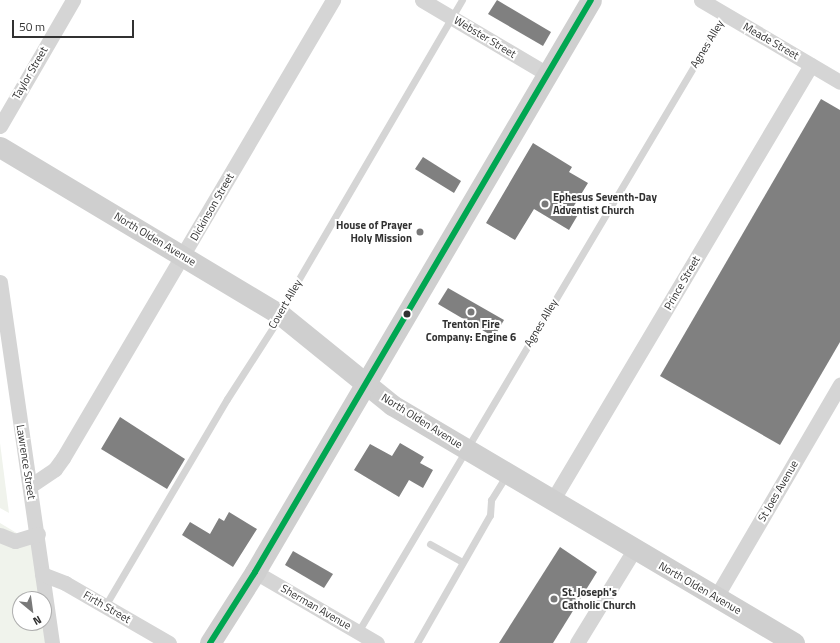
<!DOCTYPE html>
<style>
body{margin:0}
#map{position:relative;width:840px;height:643px;overflow:hidden;background:#fff;font-family:"Titillium Web",sans-serif}
div>[style]{position:absolute}
.green>*{inset:0;background:#f0f3ec}
.building>*{inset:0;background:#808080}
.lane>*{height:7px;margin:-3.5px;padding:0 3.5px;transform-origin:3.5px;border-radius:3.5px;background:#d5d5d5}
.street>*{height:15px;margin:-7.5px;padding:0 7.5px;transform-origin:7.5px;border-radius:7.5px;background:#d5d5d5}
.secondary>*{height:21px;margin:-10.5px;padding:0 10.5px;transform-origin:10.5px;border-radius:10.5px;background:#cfcfcf}
.bus-1>*{height:6px;margin:-3px;padding:0 3px;transform-origin:3px;border-radius:3px;background:#00a651}
.dots>*{width:11px;height:11px;translate:-50% -50%;box-sizing:border-box;border:2px solid #fff;border-radius:50%}
span{translate:-50% -50%;white-space:nowrap;text-align:center;line-height:1.15;-webkit-text-stroke:4px #fff;paint-order:stroke}
.street-label{font-size:11px;color:#313131}
.poi-label{font-size:11px;color:#313131;font-weight:700}
.left{translate:0 -50%;text-align:left}
.right{translate:-100% -50%;text-align:right}
.north{position:absolute;left:12px;top:591px;width:40px;height:40px;box-sizing:border-box;background:#fff;border:1px solid #adadad;border-radius:50%;rotate:151deg;font-size:11px;font-weight:700;line-height:16px;text-align:center;color:#313131}
.north::after{content:'';display:block;margin:auto;width:14px;height:18px;background:#797979;clip-path:polygon(50% 0,100% 100%,50% 72%,0 100%)}
.scale{position:absolute;left:12px;top:20px;width:122px;height:18px;box-sizing:border-box;border:2px solid #313131;border-top:0;padding-left:5px;font-size:12px;line-height:14px;white-space:nowrap;color:#313131;-webkit-text-stroke:3px #fff;paint-order:stroke}
</style>
<div id="map">
<div class="green">
<div style="clip-path:polygon(0 443px,9px 513px,0 508px)"></div>
<div style="clip-path:polygon(evenodd,0 523px,40px 547px,58px 643px,0 643px,0 523px,20px 599px,44px 599px,44px 623px,20px 623px,20px 599px)"></div>
</div>
<div class="building">
<div style="clip-path:polygon(497px 0,551px 32px,543px 46px,488px 14px)"></div>
<div style="clip-path:polygon(821px 99px,840px 110px,840px 342px,780px 445px,660px 376px)"></div>
<div style="clip-path:polygon(533px 143px,572px 167px,569px 172px,588px 183px,572px 209px,579px 213px,569px 230px,534px 209px,515px 240px,486px 223px)"></div>
<div style="clip-path:polygon(423px 157px,461px 181px,454px 193px,415px 169px)"></div>
<div style="clip-path:polygon(448px 288px,504px 320px,494px 337px,438px 304px)"></div>
<div style="clip-path:polygon(120px 417px,185px 459px,167px 489px,101px 449px)"></div>
<div style="clip-path:polygon(400px 443px,424px 457px,420px 463px,433px 470px,423px 488px,409px 480px,399px 497px,354px 470px,370px 444px,392px 456px)"></div>
<div style="clip-path:polygon(229px 512px,257px 529px,233px 567px,182px 535px,190px 522px,210px 534px,219px 518px,224px 521px)"></div>
<div style="clip-path:polygon(560px 547px,597px 572px,553px 643px,499px 643px)"></div>
<div style="clip-path:polygon(293px 551px,333px 574px,324px 588px,285px 565px)"></div>
</div>
<div class="lane">
<div style="left:430px;top:544px;width:37px;rotate:29deg"></div>
<div style="left:105px;top:606px;width:240px;rotate:-59.5deg"></div>
<div style="left:227px;top:399px;width:100px;rotate:-57.3deg"></div>
<div style="left:281px;top:315px;width:29px;rotate:-65deg"></div>
<div style="left:293px;top:289px;width:335px;rotate:-59.7deg"></div>
<div style="left:358px;top:632px;width:719px;rotate:-59.3deg"></div>
<div style="left:417px;top:643px;width:147px;rotate:-60.3deg"></div>
<div style="left:490px;top:515px;width:15px;rotate:-86deg"></div>
<div style="left:491px;top:500px;width:31px;rotate:-58deg"></div>
</div>
<div class="street">
<div style="left:422px;top:0;width:145px;rotate:30.6deg"></div>
<div style="left:701px;top:0;width:161px;rotate:30.5deg"></div>
<div style="left:0;top:126px;width:146px;rotate:-59.9deg"></div>
<div style="left:0;top:282px;width:365px;rotate:81.8deg"></div>
<div style="left:30px;top:486px;width:30px;rotate:-34deg"></div>
<div style="left:55px;top:469px;width:14px;rotate:-54deg"></div>
<div style="left:63px;top:458px;width:532px;rotate:-59.48deg"></div>
<div style="left:552px;top:501px;width:507px;rotate:-59.29deg"></div>
<div style="left:0;top:535px;width:16px;rotate:22deg"></div>
<div style="left:15px;top:541px;width:24px;rotate:-17deg"></div>
<div style="left:255px;top:572px;width:141px;rotate:30.2deg"></div>
<div style="left:42px;top:574px;width:25px;rotate:21deg"></div>
<div style="left:65px;top:583px;width:120px;rotate:30deg"></div>
<div style="left:716px;top:597px;width:246px;rotate:-59.7deg"></div>
<div style="left:577px;top:643px;width:109px;rotate:-58.5deg"></div>
</div>
<div class="secondary">
<div style="left:0;top:147px;width:327px;rotate:30.9deg"></div>
<div style="left:281px;top:315px;width:143px;rotate:39deg"></div>
<div style="left:392px;top:405px;width:467px;rotate:30.6deg"></div>
<div style="left:210px;top:643px;width:84px;rotate:-57.6deg"></div>
<div style="left:255px;top:572px;width:663px;rotate:-59.57deg"></div>
</div>
<div class="bus-1">
<div style="left:210px;top:643px;width:84px;rotate:-57.6deg"></div>
<div style="left:255px;top:572px;width:663px;rotate:-59.57deg"></div>
</div>
<div class="dots">
<div style="left:545px;top:204px;background:#797979"></div>
<div style="left:420px;top:232px;background:#797979"></div>
<div style="left:471px;top:312px;background:#797979"></div>
<div style="left:407px;top:314px;background:#313131"></div>
<div style="left:554px;top:599px;background:#797979"></div>
</div>
<div class="street-label">
<span style="left:485px;top:37px;rotate:31deg">Webster Street</span>
<span style="left:771px;top:41px;rotate:30deg">Meade Street</span>
<span style="left:707px;top:44px;rotate:-59deg">Agnes Alley</span>
<span style="left:30px;top:73px;rotate:-60deg">Taylor Street</span>
<span style="left:212px;top:207px;rotate:-60deg">Dickinson Street</span>
<span style="left:155px;top:239px;rotate:31deg">North Olden Avenue</span>
<span style="left:682px;top:283px;rotate:-60deg">Prince Street</span>
<span style="left:285px;top:304px;rotate:-60deg">Covert Alley</span>
<span style="left:541px;top:323px;rotate:-59deg">Agnes Alley</span>
<span style="left:422px;top:421px;rotate:32deg">North Olden Avenue</span>
<span style="left:26px;top:462px;rotate:81deg">Lawrence Street</span>
<span style="left:778px;top:491px;rotate:-60deg">St Joes Avenue</span>
<span style="left:700px;top:588px;rotate:30deg">North Olden Avenue</span>
<span style="left:107px;top:607px;rotate:30deg">Firth Street</span>
<span style="left:316px;top:607px;rotate:30deg">Sherman Avenue</span>
</div>
<div class="poi-label">
<span class="left" style="left:553px;top:204px">Ephesus Seventh-Day<br>Adventist Church</span>
<span class="right" style="left:412px;top:232px">House of Prayer<br>Holy Mission</span>
<span style="left:471px;top:331px">Trenton Fire<br>Company: Engine 6</span>
<span class="left" style="left:562px;top:599px">St. Joseph's<br>Catholic Church</span>
</div>
<div class="north">N</div>
<div class="scale">50 m</div>
</div>
